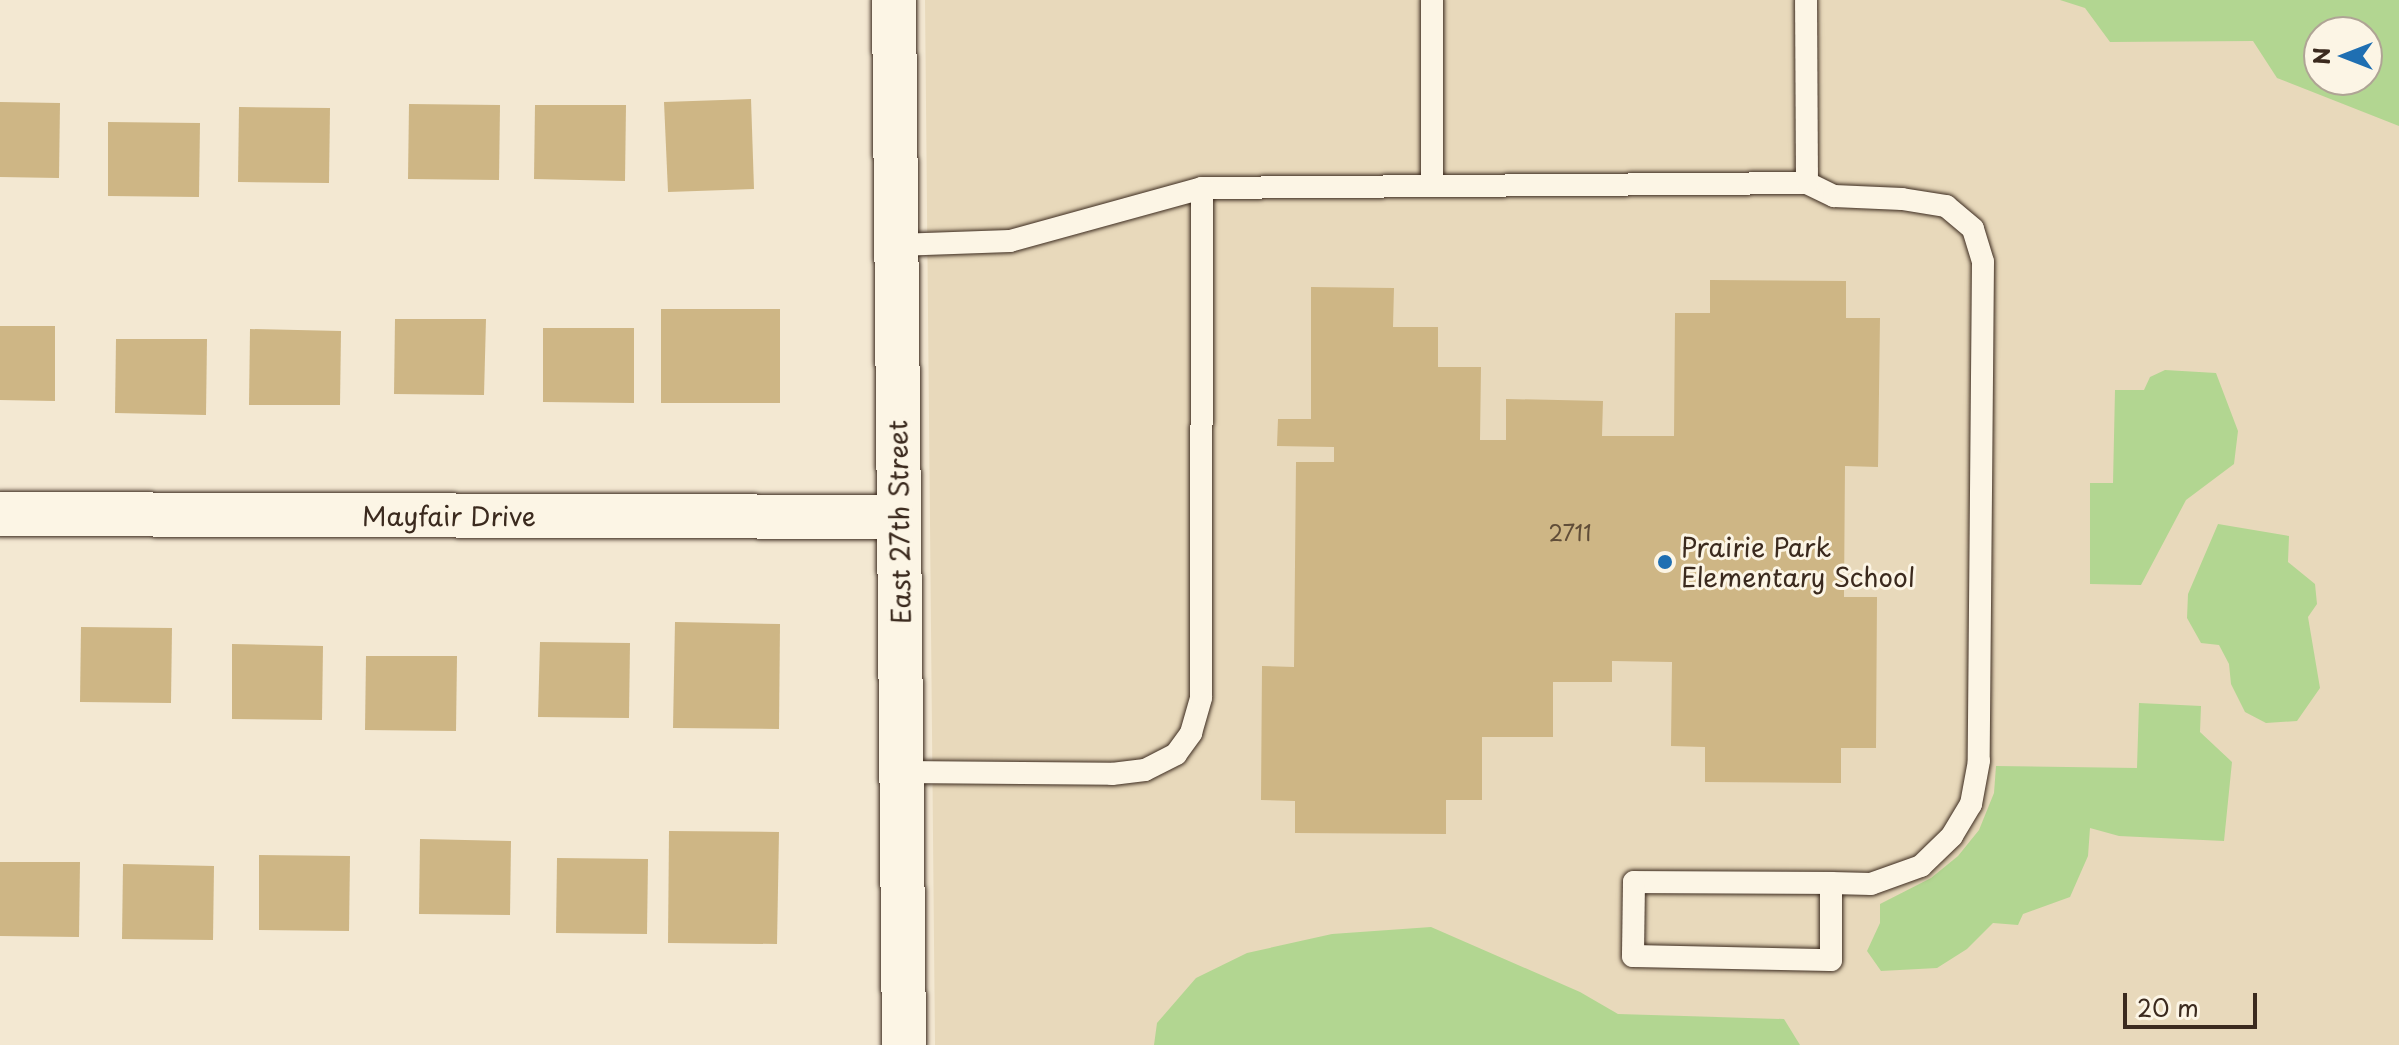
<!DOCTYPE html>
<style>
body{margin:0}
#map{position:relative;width:2399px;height:1045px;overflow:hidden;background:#f3e8d2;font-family:"Playpen Sans",sans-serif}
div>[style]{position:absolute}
.built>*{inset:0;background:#e8d9bb}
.green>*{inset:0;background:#b2d691}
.building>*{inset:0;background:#ceb685}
.roads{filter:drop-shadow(0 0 2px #3b2a1e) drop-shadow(0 0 2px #3b2a1e)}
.service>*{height:22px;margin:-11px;padding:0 11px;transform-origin:11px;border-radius:11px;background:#fcf5e5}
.minor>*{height:44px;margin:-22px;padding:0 22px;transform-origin:22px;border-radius:22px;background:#fcf5e5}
.tertiary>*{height:44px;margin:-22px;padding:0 22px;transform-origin:22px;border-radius:22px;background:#fcf5e5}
.dots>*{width:22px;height:22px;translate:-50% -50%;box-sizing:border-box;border:4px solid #fcf5e5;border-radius:50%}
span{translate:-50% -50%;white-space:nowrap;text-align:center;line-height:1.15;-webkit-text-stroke:6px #fcf5e5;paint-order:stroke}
.number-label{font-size:22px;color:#604d38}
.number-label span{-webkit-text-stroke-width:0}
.street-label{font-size:26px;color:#3b2a1e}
.poi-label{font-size:26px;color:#3b2a1e}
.left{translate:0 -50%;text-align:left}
.north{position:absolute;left:2303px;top:16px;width:80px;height:80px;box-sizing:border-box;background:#fcf5e5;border:2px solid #afa495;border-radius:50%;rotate:270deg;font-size:22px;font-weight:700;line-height:32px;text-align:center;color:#3b2a1e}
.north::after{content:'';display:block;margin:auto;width:28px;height:36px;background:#1f6fb2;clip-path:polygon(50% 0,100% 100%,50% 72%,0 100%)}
.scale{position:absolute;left:2123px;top:993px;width:134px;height:36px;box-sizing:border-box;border:4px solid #3b2a1e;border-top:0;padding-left:10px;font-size:24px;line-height:28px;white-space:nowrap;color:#3b2a1e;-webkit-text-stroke:6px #fcf5e5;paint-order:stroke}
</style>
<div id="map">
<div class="built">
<div style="clip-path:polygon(evenodd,925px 0,2399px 0,2399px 1045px,935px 1045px,925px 0,2319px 32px,2367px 32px,2367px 80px,2319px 80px,2319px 32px)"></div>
</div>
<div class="green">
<div style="clip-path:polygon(evenodd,2060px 0,2399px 0,2399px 126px,2277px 78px,2253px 41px,2110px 42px,2085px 8px,2060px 0,2319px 32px,2367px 32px,2367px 80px,2319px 80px,2319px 32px)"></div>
<div style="clip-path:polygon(2165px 370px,2216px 373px,2238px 431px,2234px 464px,2186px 500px,2141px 585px,2090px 584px,2090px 483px,2113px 483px,2115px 390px,2144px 390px,2150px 377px)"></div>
<div style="clip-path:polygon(2218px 524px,2289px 536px,2288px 562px,2315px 584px,2317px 604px,2308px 617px,2320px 688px,2297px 721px,2266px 723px,2245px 712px,2231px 684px,2229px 664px,2219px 645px,2201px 643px,2187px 618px,2188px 594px)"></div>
<div style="clip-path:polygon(2139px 703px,2201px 706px,2200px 732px,2232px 762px,2224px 841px,2119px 836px,2090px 828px,2088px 856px,2070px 897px,2023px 914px,2018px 925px,1993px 923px,1967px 949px,1937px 968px,1881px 971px,1867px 951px,1880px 923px,1880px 904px,1931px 878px,1958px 856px,1979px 830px,1994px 793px,1996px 766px,2137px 768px)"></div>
<div style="clip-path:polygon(1431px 927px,1580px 992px,1618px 1014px,1784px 1019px,1800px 1045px,1154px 1045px,1157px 1023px,1196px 978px,1247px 953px,1332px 934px)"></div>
</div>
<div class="building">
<div style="clip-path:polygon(751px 99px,754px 189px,668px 192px,664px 102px)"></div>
<div style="clip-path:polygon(0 102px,60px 103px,59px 178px,0 177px)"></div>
<div style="clip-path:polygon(409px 104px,500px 105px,499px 180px,408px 179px)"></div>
<div style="clip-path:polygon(535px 105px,626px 105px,625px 181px,534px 179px)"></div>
<div style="clip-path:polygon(239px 107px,330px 108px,329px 183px,238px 182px)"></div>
<div style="clip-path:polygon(108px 122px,200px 123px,199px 197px,108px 196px)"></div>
<div style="clip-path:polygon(1710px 280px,1846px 281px,1846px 318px,1880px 318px,1878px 467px,1845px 466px,1844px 597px,1877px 597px,1876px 748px,1841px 748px,1841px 783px,1705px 782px,1705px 747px,1671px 746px,1672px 662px,1612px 661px,1612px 682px,1553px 682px,1553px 737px,1482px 737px,1482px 800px,1446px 800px,1446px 834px,1295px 833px,1295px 801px,1261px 800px,1262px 666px,1294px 667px,1296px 462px,1334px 462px,1334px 447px,1277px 446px,1278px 419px,1311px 419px,1311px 287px,1394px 288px,1393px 327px,1438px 327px,1438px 367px,1481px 367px,1480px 440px,1506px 440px,1506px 399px,1603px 401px,1602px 436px,1674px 436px,1675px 313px,1710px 313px)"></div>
<div style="clip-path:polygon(661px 309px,780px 309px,780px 403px,661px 403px)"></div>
<div style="clip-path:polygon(395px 319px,486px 319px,484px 395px,394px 394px)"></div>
<div style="clip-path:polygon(0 326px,55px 326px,55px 401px,0 400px)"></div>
<div style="clip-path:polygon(543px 328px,634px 328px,634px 403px,543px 402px)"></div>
<div style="clip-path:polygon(250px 329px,341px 331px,340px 405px,249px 405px)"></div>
<div style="clip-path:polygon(116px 339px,207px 339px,206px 415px,115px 413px)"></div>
<div style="clip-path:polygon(675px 622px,780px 624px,779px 729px,673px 728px)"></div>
<div style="clip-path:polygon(81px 627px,172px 628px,171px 703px,80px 702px)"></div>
<div style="clip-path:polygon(540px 642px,630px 643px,629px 718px,538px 717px)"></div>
<div style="clip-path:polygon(232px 644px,323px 646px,322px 720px,232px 719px)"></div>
<div style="clip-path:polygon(366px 656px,457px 656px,456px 731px,365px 730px)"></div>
<div style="clip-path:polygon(669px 831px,779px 832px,777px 944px,668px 943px)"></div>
<div style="clip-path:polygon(420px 839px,511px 841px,510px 915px,419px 914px)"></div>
<div style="clip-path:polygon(259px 855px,350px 856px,349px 931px,259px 930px)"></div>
<div style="clip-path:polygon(557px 858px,648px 859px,647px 934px,556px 933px)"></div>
<div style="clip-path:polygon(0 862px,80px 862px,79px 937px,0 936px)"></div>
<div style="clip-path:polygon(123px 864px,214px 866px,213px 940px,122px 939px)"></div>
</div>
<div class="roads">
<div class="service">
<div style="left:1807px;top:183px;width:30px;rotate:26deg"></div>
<div style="left:1834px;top:196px;width:68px;rotate:2.5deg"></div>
<div style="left:1902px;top:199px;width:45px;rotate:9deg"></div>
<div style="left:1946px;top:206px;width:35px;rotate:40deg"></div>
<div style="left:1973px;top:229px;width:34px;rotate:73deg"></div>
<div style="left:1983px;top:262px;width:499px;rotate:90.5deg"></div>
<div style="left:1979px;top:761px;width:44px;rotate:100.5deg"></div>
<div style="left:1971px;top:804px;width:37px;rotate:121deg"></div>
<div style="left:1952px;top:836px;width:43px;rotate:135.9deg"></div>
<div style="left:1921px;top:866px;width:53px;rotate:160.2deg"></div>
<div style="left:1871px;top:884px;width:40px;rotate:-178.6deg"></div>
<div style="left:1831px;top:883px;width:197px;rotate:-179.7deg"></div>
<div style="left:1634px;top:882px;width:74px;rotate:90.8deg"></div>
<div style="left:1633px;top:956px;width:198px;rotate:1.2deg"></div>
<div style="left:1831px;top:960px;width:77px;rotate:-90deg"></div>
<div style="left:1432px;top:186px;width:186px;rotate:-90deg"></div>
<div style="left:897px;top:245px;width:113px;rotate:-2deg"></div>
<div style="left:1010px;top:241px;width:199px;rotate:-15.4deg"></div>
<div style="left:1202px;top:188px;width:605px;rotate:-0.47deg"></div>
<div style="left:1807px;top:183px;width:183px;rotate:-90.3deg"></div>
<div style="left:902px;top:772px;width:210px;rotate:0.5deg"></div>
<div style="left:1112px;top:774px;width:33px;rotate:-7deg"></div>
<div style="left:1145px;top:770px;width:35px;rotate:-27deg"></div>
<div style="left:1176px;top:754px;width:26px;rotate:-54deg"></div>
<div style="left:1191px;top:733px;width:37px;rotate:-74deg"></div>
<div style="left:1201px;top:697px;width:509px;rotate:-89.89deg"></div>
</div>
<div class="minor">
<div style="left:0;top:514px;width:899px;rotate:0.19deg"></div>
</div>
<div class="tertiary">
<div style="left:894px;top:0;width:1045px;rotate:89.45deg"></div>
</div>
</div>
<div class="dots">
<div style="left:1665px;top:562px;background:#1f6fb2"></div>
</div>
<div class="number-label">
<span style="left:1570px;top:532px">2711</span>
</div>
<div class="street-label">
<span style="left:449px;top:516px">Mayfair Drive</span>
<span style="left:899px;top:522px;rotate:-91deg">East 27th Street</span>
</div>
<div class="poi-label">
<span class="left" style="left:1681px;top:562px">Prairie Park<br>Elementary School</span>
</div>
<div class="north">N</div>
<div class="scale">20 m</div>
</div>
